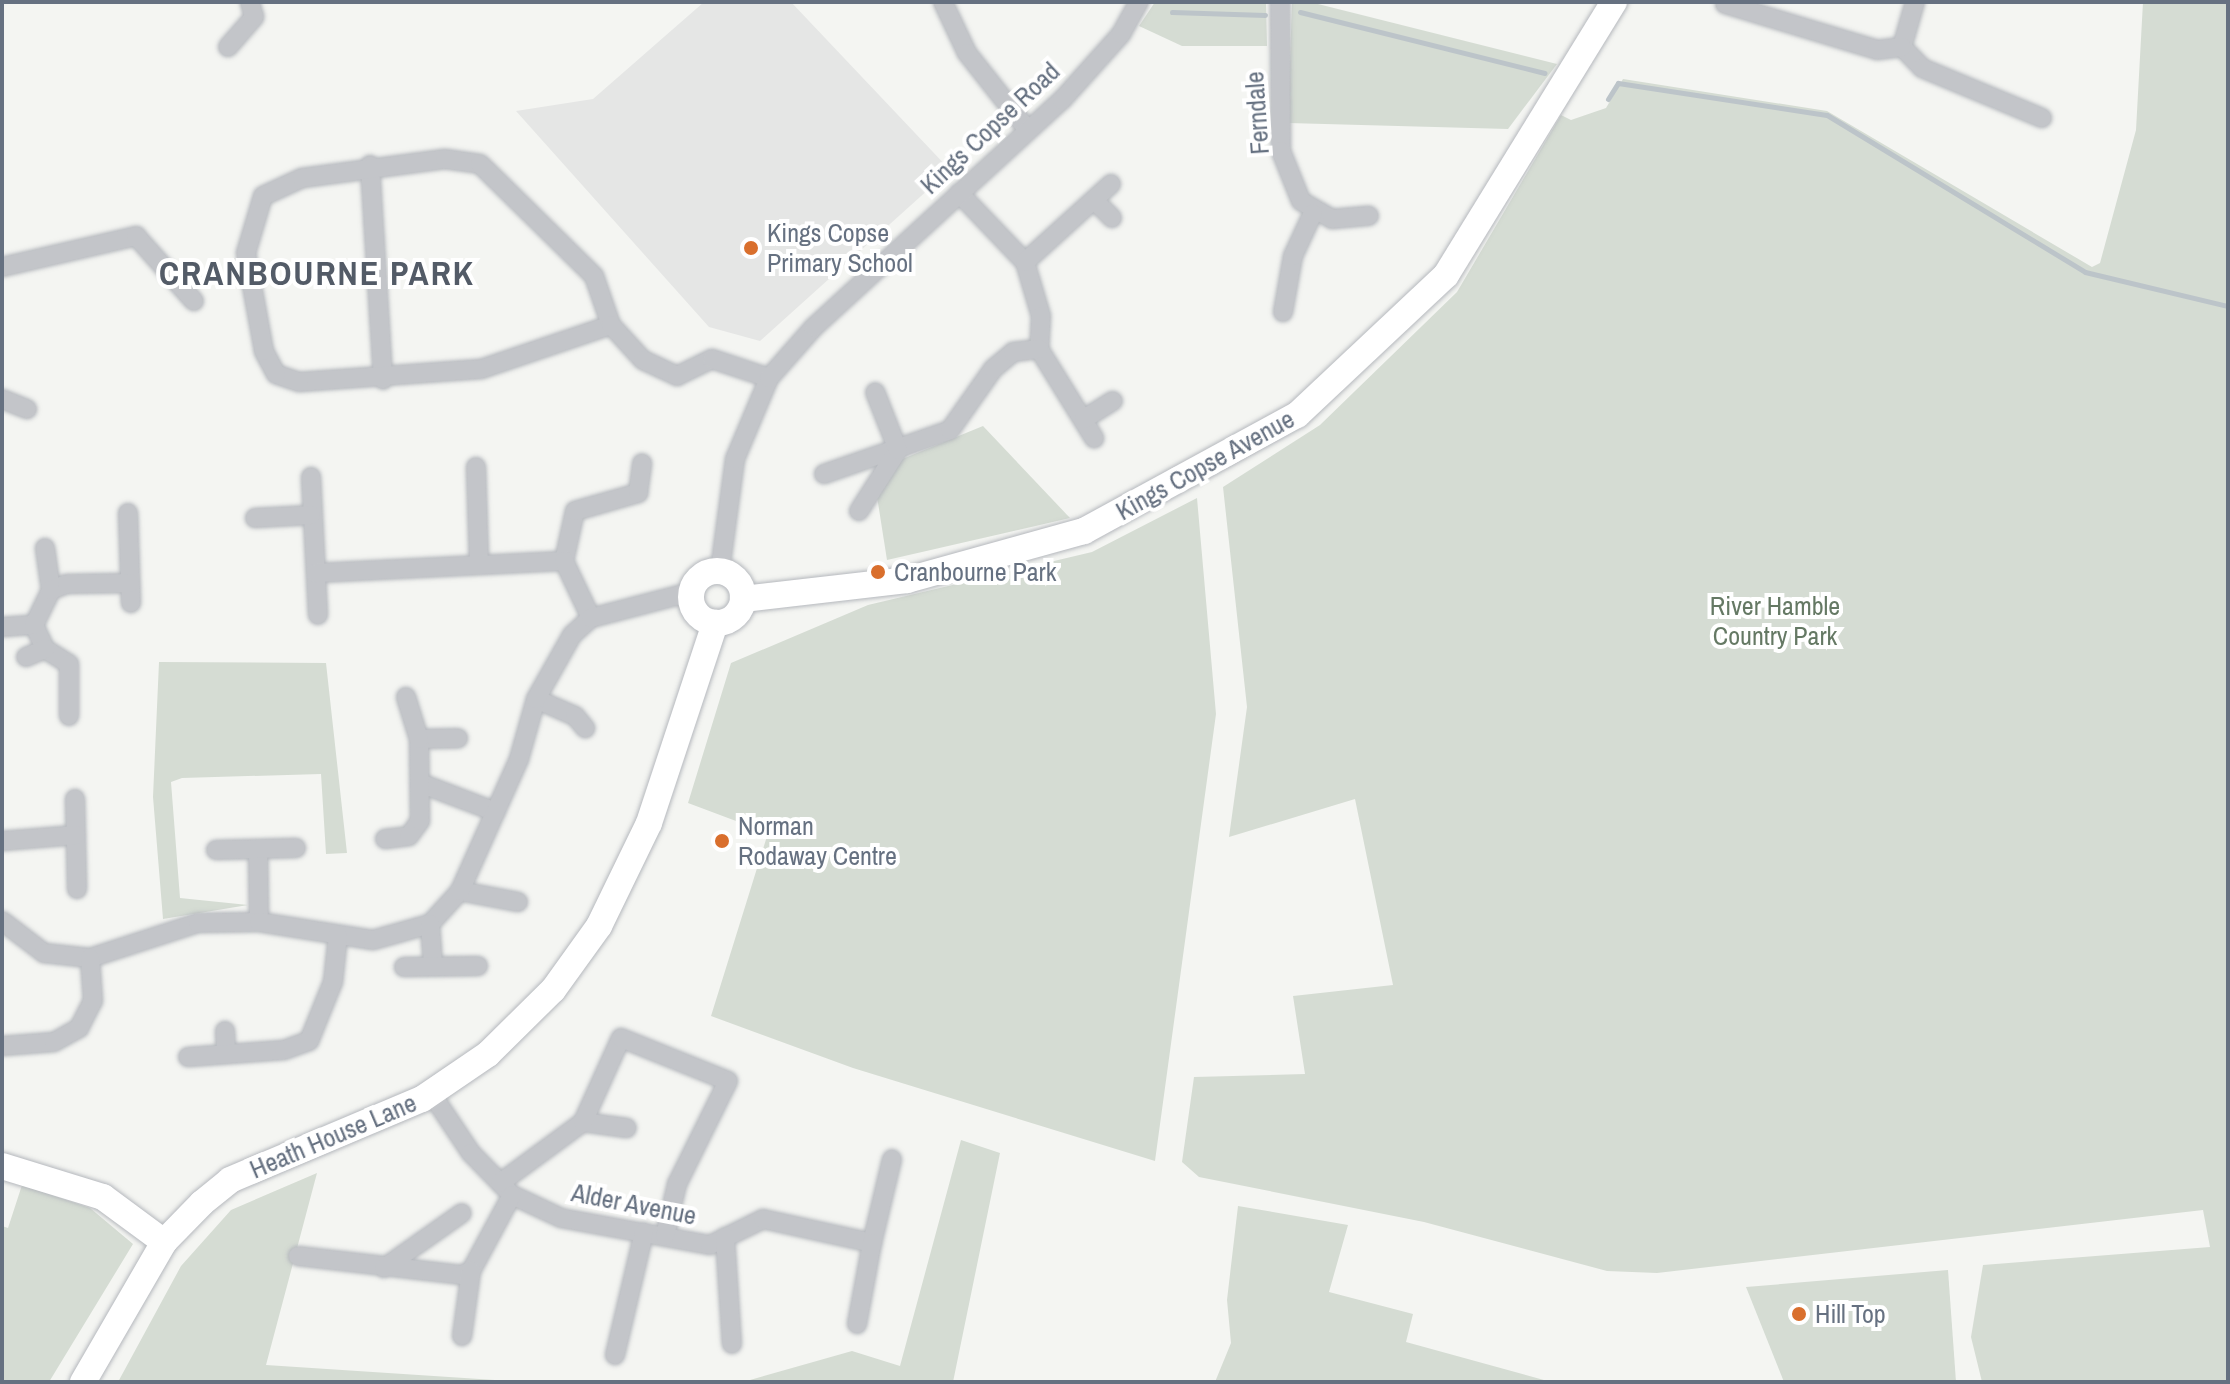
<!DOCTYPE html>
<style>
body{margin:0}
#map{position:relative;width:2230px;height:1384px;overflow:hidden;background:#f4f5f2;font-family:"Archivo Narrow",sans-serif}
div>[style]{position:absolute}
.built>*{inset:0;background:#e5e6e5}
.green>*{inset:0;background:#d5dcd3}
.stream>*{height:5px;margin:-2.5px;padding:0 2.5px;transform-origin:2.5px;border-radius:2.5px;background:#bcc4c9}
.roads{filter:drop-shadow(0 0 2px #b5b8bd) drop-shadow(0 0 2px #b5b8bd)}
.street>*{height:18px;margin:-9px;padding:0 9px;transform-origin:9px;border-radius:9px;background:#c3c5c9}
.secondary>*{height:26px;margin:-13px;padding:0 13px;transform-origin:13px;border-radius:13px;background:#fff}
.secondary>.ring{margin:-13px;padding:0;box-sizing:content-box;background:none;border:26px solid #fff;border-radius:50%}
.dots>*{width:22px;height:22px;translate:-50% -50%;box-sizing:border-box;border:4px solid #fff;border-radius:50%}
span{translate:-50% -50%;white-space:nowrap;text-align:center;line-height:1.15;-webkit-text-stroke:8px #fff;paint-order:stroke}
.street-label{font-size:26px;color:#667181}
.poi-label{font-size:26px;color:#667181}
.left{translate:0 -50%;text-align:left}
.park-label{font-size:26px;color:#657964}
.district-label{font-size:34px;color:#535b67;font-weight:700;letter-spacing:2px}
.frame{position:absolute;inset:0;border:4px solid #667181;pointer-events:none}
</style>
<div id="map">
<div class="built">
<div style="clip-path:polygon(704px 2px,791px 2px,950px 170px,760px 341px,709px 327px,516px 111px,593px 99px)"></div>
</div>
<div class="green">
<div style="clip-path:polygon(1155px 2px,1266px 2px,1267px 46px,1182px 46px,1139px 26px)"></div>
<div style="clip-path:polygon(1292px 2px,1310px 2px,1557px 64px,1508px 129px,1288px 123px)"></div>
<div style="clip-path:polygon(2143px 2px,2228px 2px,2228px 1382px,1982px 1382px,1971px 1337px,1983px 1265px,2210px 1247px,2203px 1210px,1657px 1273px,1607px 1271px,1424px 1222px,1199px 1177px,1182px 1162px,1194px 1077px,1305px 1074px,1293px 996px,1393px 985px,1355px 799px,1229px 837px,1247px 707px,1223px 487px,1320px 425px,1457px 292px,1561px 115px,1571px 120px,1606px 108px,1623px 79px,1827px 111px,2092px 267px,2100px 263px,2136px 130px)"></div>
<div style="clip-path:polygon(983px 426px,1070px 518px,887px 560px,873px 471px)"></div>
<div style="clip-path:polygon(1197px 498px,1216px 714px,1155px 1161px,853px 1068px,711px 1016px,768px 833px,688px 803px,731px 663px,868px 605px,1092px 552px)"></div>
<div style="clip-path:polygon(159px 662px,326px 663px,347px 853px,326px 854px,321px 774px,182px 778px,171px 782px,180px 898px,248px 905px,163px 919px,153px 797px)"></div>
<div style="clip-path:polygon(961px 1140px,1000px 1153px,953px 1382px,743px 1382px,852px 1351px,900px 1366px)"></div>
<div style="clip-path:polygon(317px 1173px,266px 1365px,527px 1382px,118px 1382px,181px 1266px,231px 1210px)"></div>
<div style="clip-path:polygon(22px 1185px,90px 1208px,133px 1244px,49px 1382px,2px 1382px,2px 1226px,8px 1228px)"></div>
<div style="clip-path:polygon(1238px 1206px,1348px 1225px,1329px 1292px,1413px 1314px,1406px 1342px,1551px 1382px,1215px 1382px,1231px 1343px,1227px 1300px)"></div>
<div style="clip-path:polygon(1948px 1270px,1956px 1382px,1784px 1382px,1746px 1287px)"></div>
</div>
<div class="stream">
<div style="left:1172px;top:12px;width:93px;rotate:1.8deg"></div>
<div style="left:1300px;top:12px;width:252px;rotate:14deg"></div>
<div style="left:1608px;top:99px;width:19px;rotate:-58deg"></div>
<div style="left:1618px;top:83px;width:211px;rotate:8.7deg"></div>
<div style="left:1827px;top:115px;width:302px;rotate:31.3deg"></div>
<div style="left:2085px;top:272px;width:147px;rotate:13.4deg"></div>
</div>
<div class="roads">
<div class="street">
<div style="left:943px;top:2px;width:56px;rotate:64.8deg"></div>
<div style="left:967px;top:53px;width:97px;rotate:51.7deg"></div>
<div style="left:1280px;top:2px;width:149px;rotate:89.6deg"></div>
<div style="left:1281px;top:151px;width:54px;rotate:68.2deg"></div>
<div style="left:1301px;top:201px;width:36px;rotate:30deg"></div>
<div style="left:1332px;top:219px;width:37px;rotate:-5deg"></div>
<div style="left:1915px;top:2px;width:47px;rotate:106.1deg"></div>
<div style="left:1902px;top:47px;width:29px;rotate:46deg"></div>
<div style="left:1922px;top:68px;width:130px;rotate:22.6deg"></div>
<div style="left:1725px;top:4px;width:159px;rotate:16.8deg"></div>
<div style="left:1877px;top:50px;width:25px;rotate:-7deg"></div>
<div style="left:228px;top:47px;width:40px;rotate:-49deg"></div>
<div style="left:254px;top:17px;width:16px;rotate:-105deg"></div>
<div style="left:370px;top:165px;width:215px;rotate:86.5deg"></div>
<div style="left:959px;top:193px;width:95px;rotate:46.3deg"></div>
<div style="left:1025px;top:262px;width:56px;rotate:73.5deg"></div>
<div style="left:1041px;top:316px;width:33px;rotate:93deg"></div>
<div style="left:1039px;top:349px;width:105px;rotate:58.3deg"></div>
<div style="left:1095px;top:201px;width:24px;rotate:45deg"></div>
<div style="left:1025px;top:262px;width:116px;rotate:-42.2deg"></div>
<div style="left:2px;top:267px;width:138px;rotate:-13deg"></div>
<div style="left:136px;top:236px;width:87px;rotate:48.3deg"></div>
<div style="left:1283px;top:312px;width:57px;rotate:-79.9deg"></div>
<div style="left:1293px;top:256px;width:47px;rotate:-65.1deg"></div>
<div style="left:611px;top:325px;width:137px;rotate:161.3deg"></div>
<div style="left:481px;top:369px;width:182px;rotate:175.9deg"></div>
<div style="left:299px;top:382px;width:24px;rotate:-161deg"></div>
<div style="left:276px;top:374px;width:26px;rotate:-118deg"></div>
<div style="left:264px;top:351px;width:100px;rotate:-100.4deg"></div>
<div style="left:246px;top:253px;width:59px;rotate:-73.4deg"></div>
<div style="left:263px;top:196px;width:43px;rotate:-24.8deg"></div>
<div style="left:302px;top:178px;width:144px;rotate:-7.6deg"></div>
<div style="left:445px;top:159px;width:35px;rotate:8deg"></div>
<div style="left:480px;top:164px;width:160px;rotate:44.5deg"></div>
<div style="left:594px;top:276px;width:52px;rotate:70.9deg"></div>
<div style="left:611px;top:325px;width:47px;rotate:47.6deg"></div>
<div style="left:643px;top:360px;width:38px;rotate:25deg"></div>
<div style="left:677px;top:376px;width:39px;rotate:-26deg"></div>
<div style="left:712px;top:359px;width:60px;rotate:18.4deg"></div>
<div style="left:2px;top:399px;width:27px;rotate:22deg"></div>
<div style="left:1084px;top:419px;width:34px;rotate:-32deg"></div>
<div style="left:476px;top:467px;width:95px;rotate:88.2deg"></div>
<div style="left:824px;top:474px;width:133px;rotate:-19.2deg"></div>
<div style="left:950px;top:430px;width:75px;rotate:-54.8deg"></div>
<div style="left:993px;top:369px;width:26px;rotate:-40deg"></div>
<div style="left:1013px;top:352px;width:26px;rotate:-7deg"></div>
<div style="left:311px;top:477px;width:138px;rotate:87.1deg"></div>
<div style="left:859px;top:511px;width:72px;rotate:-57.4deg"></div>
<div style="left:898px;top:450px;width:62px;rotate:-111.6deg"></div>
<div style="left:128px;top:513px;width:90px;rotate:88.1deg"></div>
<div style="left:255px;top:518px;width:56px;rotate:-3.1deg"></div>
<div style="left:45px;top:548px;width:42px;rotate:81.9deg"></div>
<div style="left:564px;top:561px;width:51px;rotate:-77.6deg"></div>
<div style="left:575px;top:511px;width:66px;rotate:-15.9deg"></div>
<div style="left:638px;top:493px;width:30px;rotate:-82deg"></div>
<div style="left:720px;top:570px;width:112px;rotate:-82.3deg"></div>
<div style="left:735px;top:459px;width:88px;rotate:-67.2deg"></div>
<div style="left:769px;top:378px;width:68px;rotate:-48.6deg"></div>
<div style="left:814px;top:327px;width:336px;rotate:-42.5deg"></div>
<div style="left:1062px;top:100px;width:89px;rotate:-48.2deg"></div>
<div style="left:1121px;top:34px;width:37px;rotate:-61deg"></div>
<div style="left:316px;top:573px;width:248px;rotate:-2.8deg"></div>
<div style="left:564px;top:561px;width:63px;rotate:64.7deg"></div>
<div style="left:34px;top:625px;width:26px;rotate:65deg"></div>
<div style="left:45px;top:649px;width:28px;rotate:32deg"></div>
<div style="left:69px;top:664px;width:52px;rotate:90deg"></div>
<div style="left:2px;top:627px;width:32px;rotate:-4deg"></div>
<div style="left:34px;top:625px;width:39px;rotate:-64deg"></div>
<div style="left:51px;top:590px;width:17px;rotate:-21deg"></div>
<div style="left:67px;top:584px;width:63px;rotate:-0.9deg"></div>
<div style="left:26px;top:657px;width:21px;rotate:-23deg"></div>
<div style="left:536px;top:699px;width:43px;rotate:23.6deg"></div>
<div style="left:575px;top:716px;width:16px;rotate:50deg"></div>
<div style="left:419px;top:739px;width:39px;rotate:-1deg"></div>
<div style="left:420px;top:783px;width:81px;rotate:20.9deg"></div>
<div style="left:75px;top:799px;width:90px;rotate:88.7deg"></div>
<div style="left:385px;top:839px;width:24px;rotate:-7deg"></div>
<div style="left:409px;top:836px;width:19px;rotate:-54deg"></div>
<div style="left:420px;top:821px;width:82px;rotate:-90.7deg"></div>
<div style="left:419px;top:739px;width:44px;rotate:-107.2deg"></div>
<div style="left:2px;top:841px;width:74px;rotate:-4.6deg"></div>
<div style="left:258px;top:849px;width:73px;rotate:89.2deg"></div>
<div style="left:216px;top:850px;width:80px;rotate:-1.4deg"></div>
<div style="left:460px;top:891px;width:59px;rotate:10.7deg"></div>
<div style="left:2px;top:921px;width:53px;rotate:37.3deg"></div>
<div style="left:44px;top:953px;width:46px;rotate:6.2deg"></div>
<div style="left:90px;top:958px;width:114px;rotate:-18deg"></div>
<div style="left:198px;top:923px;width:61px;rotate:-0.9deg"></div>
<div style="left:259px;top:922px;width:115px;rotate:9deg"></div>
<div style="left:373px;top:940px;width:59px;rotate:-15.7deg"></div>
<div style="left:430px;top:924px;width:45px;rotate:-47.7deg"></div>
<div style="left:460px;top:891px;width:145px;rotate:-65.9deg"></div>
<div style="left:519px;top:759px;width:62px;rotate:-74.2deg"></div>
<div style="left:536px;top:699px;width:73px;rotate:-60.6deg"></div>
<div style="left:572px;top:635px;width:25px;rotate:-42deg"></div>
<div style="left:591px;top:618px;width:103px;rotate:-14.6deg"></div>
<div style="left:430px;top:924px;width:41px;rotate:85.8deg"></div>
<div style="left:404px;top:967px;width:74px;rotate:-0.8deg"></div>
<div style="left:225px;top:1031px;width:22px;rotate:87deg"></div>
<div style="left:2px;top:1046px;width:52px;rotate:-4.4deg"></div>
<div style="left:54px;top:1042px;width:29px;rotate:-29deg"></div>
<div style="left:79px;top:1028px;width:30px;rotate:-63deg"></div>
<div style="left:93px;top:1001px;width:43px;rotate:-94deg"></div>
<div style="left:188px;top:1057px;width:96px;rotate:-4.2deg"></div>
<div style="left:284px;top:1050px;width:27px;rotate:-20deg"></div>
<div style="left:309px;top:1041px;width:64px;rotate:-67.9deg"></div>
<div style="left:333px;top:982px;width:47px;rotate:-83.9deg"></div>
<div style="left:431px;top:1093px;width:72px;rotate:56.3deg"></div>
<div style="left:471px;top:1153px;width:59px;rotate:45.7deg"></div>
<div style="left:512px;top:1195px;width:54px;rotate:25.1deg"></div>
<div style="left:561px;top:1218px;width:151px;rotate:10.3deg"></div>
<div style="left:710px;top:1245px;width:59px;rotate:-26.1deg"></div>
<div style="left:763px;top:1219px;width:112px;rotate:12.4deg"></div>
<div style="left:872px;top:1243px;width:86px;rotate:-76.6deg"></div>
<div style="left:583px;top:1122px;width:44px;rotate:7.8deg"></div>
<div style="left:500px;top:1183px;width:103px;rotate:-36.3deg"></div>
<div style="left:583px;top:1122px;width:92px;rotate:-65.7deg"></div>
<div style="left:621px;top:1038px;width:115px;rotate:21.9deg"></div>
<div style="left:728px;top:1081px;width:115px;rotate:116.3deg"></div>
<div style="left:677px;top:1184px;width:53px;rotate:103deg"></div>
<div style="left:725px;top:1237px;width:107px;rotate:86.3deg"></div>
<div style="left:298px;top:1256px;width:164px;rotate:6.6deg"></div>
<div style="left:461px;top:1275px;width:11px;rotate:-22deg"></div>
<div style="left:471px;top:1271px;width:86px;rotate:-61.7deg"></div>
<div style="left:384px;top:1268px;width:95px;rotate:-35.2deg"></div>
<div style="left:857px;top:1324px;width:82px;rotate:-79.5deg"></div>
<div style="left:462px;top:1336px;width:66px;rotate:-82.1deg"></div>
<div style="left:615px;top:1355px;width:126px;rotate:-76.7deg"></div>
</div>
<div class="secondary">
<div class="ring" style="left:691px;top:571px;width:26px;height:26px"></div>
<div style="left:743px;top:599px;width:165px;rotate:-6.6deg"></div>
<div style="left:907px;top:580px;width:184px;rotate:-15.5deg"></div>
<div style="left:1084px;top:531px;width:243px;rotate:-28.6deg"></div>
<div style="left:1297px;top:415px;width:204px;rotate:-43.2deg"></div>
<div style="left:1446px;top:275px;width:321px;rotate:-58.4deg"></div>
<div style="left:2px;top:1166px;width:106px;rotate:17.1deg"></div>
<div style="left:103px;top:1197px;width:76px;rotate:36.4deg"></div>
<div style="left:83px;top:1382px;width:162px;rotate:-59.9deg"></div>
<div style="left:164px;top:1242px;width:54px;rotate:-45.7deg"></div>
<div style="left:202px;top:1203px;width:36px;rotate:-39deg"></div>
<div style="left:230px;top:1180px;width:208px;rotate:-22.9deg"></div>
<div style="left:422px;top:1099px;width:80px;rotate:-34.3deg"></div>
<div style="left:488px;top:1054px;width:91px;rotate:-44.6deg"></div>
<div style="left:553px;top:990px;width:79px;rotate:-54.3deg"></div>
<div style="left:599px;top:926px;width:114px;rotate:-64.1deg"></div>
<div style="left:649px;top:823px;width:211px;rotate:-71.7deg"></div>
</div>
</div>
<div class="dots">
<div style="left:751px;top:248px;background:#d96f2d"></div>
<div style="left:878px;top:572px;background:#d96f2d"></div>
<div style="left:722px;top:841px;background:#d96f2d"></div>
<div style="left:1799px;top:1314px;background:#d96f2d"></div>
</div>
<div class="street-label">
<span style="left:1257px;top:113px;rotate:-94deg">Ferndale</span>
<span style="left:990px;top:128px;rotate:-43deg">Kings Copse Road</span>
<span style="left:1205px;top:465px;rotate:-29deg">Kings Copse Avenue</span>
<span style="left:333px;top:1136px;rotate:-23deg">Heath House Lane</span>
<span style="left:634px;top:1204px;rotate:11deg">Alder Avenue</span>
</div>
<div class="poi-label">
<span class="left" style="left:767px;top:248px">Kings Copse<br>Primary School</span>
<span class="left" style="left:894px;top:572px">Cranbourne Park</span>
<span class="left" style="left:738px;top:841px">Norman<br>Rodaway Centre</span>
<span class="left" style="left:1815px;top:1314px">Hill Top</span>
</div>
<div class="park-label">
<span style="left:1775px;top:621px">River Hamble<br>Country Park</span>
</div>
<div class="district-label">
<span style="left:317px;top:274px">CRANBOURNE PARK</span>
</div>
<div class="frame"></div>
</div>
